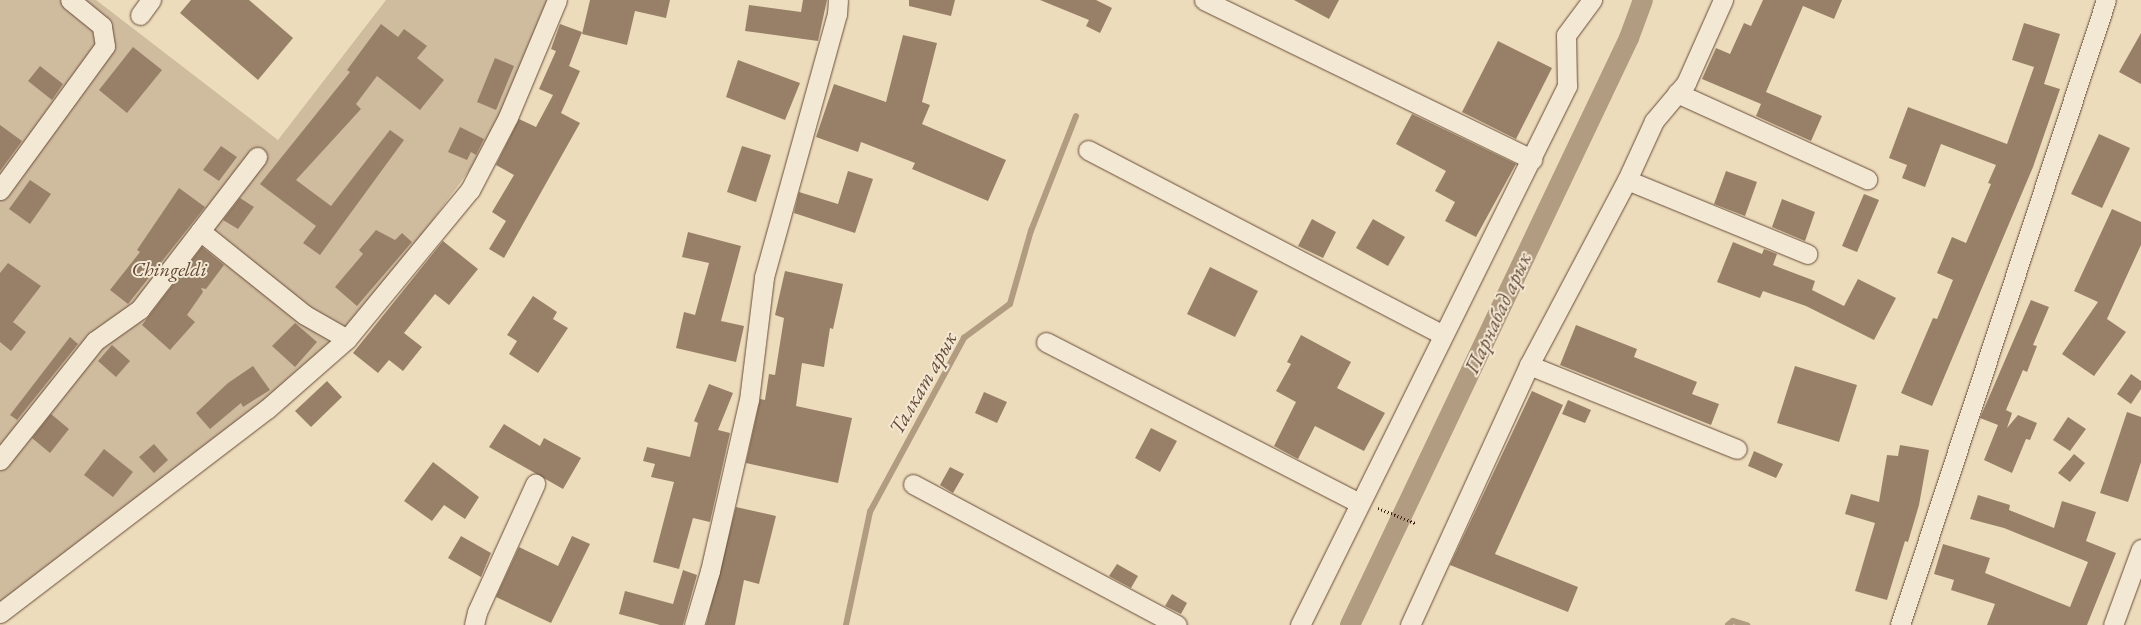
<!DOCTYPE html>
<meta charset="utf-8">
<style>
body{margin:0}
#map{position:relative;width:2141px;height:625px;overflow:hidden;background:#eddcbb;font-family:"EB Garamond",serif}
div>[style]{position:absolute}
.green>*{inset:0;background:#cfbb9e}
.stream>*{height:5.5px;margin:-2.75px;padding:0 2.75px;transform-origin:2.75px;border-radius:2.75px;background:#b19b81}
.canal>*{height:20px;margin:-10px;padding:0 10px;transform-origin:10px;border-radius:10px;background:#b19b81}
.building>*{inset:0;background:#988068}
.path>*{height:3px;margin-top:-1.5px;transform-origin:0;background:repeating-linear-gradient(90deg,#3c1c0f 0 1px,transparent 0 3.5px)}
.roads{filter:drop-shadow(0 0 1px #684c3a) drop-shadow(0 0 1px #684c3a)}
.minor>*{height:19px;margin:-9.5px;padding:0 9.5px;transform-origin:9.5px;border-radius:9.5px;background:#f3e8d3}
span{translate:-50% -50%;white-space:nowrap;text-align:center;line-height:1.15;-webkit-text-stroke:4px #f3e8d3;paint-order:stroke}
.park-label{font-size:20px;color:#614433;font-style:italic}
.water-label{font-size:21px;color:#654837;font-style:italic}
</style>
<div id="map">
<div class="green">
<div style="clip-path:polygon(0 0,96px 0,278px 140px,386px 0,560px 0,477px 160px,375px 298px,267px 409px,0 611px)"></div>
</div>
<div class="stream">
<div style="left:846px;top:625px;width:116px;rotate:-78deg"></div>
<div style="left:870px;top:512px;width:198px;rotate:-61.6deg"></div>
<div style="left:964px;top:338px;width:57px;rotate:-36.5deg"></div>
<div style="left:1010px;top:304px;width:76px;rotate:-74deg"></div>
<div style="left:1031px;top:231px;width:123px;rotate:-68.6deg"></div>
<div style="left:1728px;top:625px;width:6px;rotate:-39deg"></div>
<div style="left:1733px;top:621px;width:15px;rotate:16deg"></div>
</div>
<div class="canal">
<div style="left:1350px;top:625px;width:650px;rotate:-64.58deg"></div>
<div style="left:1629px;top:38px;width:40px;rotate:-69.8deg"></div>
</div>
<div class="building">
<div style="clip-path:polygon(191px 0,249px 0,293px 38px,258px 80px,180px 13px)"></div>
<div style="clip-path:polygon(590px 0,670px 0,666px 18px,635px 11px,627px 45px,582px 34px)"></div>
<div style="clip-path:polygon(803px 0,827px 0,818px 41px,745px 31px,749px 5px,801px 12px)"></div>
<div style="clip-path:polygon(909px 0,955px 0,951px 16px,909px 6px)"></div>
<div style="clip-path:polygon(1040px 0,1096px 0,1112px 8px,1100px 33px,1086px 26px,1089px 20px)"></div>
<div style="clip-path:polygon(1294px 0,1339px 0,1329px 19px)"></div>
<div style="clip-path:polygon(1763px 0,1842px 0,1834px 19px,1803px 6px,1766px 92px,1822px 116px,1811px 141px,1756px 116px,1761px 104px,1702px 79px,1716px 48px,1730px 54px,1744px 23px,1751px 26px)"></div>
<div style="clip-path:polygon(2024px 23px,2060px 34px,2044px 84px,2060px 89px,2033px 167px,1932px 406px,1901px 393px,1933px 318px,1937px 319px,1953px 280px,1937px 273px,1952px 237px,1966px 243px,1991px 184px,1988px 183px,1996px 165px,1941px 144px,1925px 187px,1902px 178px,1907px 165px,1889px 158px,1908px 107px,2007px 144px,2034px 67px,2012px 60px)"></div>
<div style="clip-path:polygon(381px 24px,398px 37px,404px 29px,427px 46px,417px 58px,444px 80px,420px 110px,377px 76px,356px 104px,361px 109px,296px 180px,331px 206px,390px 130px,404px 140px,320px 255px,303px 243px,316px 226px,260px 184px,350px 72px,347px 70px)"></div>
<div style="clip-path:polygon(560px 24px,582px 32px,569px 66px,580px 71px,561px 113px,580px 123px,504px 258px,489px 249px,506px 221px,492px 212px,514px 175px,496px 165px,519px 119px,536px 127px,553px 95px,539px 89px,556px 51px,551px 49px)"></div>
<div style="clip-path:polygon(2141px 33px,2141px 84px,2119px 72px)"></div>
<div style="clip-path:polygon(903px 35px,937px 43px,922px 102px,930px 105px,922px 124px,1006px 160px,988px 201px,912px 169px,915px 163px,861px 142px,858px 152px,816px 137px,834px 84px,886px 102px)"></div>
<div style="clip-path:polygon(1498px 41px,1552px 68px,1516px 139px,1462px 112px)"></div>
<div style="clip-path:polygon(133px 47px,162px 70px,127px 113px,99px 90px)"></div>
<div style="clip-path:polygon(495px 58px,514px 66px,496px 110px,477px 102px)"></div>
<div style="clip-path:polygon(738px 60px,800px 83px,785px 120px,726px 97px)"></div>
<div style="clip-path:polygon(40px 66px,63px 84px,52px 100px,28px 81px)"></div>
<div style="clip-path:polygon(1412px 114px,1516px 164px,1476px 237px,1445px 221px,1455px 202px,1435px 191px,1446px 171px,1396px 144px)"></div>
<div style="clip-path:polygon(0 125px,22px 141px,0 171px)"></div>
<div style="clip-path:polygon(460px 127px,484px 139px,476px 155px,471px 152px,467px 160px,448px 152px)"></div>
<div style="clip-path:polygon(2099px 134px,2130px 148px,2102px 208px,2071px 194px)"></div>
<div style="clip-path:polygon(221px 146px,237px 157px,219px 181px,203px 170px)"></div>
<div style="clip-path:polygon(742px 146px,771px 155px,756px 202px,727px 192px)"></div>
<div style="clip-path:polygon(848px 171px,873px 179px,855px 233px,794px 213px,799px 192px,838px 204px)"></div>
<div style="clip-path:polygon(1726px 171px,1757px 182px,1745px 216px,1714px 204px)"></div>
<div style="clip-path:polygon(30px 180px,51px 194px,30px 224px,9px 209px)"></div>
<div style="clip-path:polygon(179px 188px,205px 207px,128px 304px,110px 290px,140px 252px,137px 250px)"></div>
<div style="clip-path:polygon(1864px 194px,1879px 200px,1857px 252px,1842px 246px)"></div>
<div style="clip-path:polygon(240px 198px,254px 207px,238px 229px,223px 220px)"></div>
<div style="clip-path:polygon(1782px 199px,1815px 212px,1805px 241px,1772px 227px)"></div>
<div style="clip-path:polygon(2112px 209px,2141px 222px,2141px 245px,2107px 319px,2126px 332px,2094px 376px,2062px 354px,2098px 302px,2074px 291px)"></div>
<div style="clip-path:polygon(1312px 219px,1336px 232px,1323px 258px,1298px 246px)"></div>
<div style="clip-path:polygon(1373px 219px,1405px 237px,1388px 266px,1356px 248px)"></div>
<div style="clip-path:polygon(376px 230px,395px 240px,402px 233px,412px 242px,357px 306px,335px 287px,363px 254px,359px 250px)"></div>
<div style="clip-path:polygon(688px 232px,741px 246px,721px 321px,744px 326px,736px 362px,676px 348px,684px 312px,695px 315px,709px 263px,682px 257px)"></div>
<div style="clip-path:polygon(443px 241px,478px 269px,449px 305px,435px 294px,404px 333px,422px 347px,403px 371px,389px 360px,378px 373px,353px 353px)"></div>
<div style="clip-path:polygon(1733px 242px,1762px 254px,1764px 249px,1777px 254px,1773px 265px,1815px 281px,1812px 290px,1844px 306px,1858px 279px,1896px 298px,1874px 340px,1806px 306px,1763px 291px,1760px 298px,1717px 282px)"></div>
<div style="clip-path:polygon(202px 247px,224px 265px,206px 289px,201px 288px,203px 292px,187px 315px,195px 322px,170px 350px,142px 325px)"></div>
<div style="clip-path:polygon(8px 263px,41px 286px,13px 322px,26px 332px,11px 351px,0 342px,0 273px)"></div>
<div style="clip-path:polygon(1210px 267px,1258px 291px,1235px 337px,1187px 314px)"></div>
<div style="clip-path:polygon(785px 271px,843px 284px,833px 329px,830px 328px,824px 367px,802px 363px,796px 406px,852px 418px,838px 483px,746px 463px,760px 399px,765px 400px,769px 374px,775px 375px,784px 318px,775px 315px)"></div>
<div style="clip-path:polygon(533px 296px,557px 312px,553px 319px,568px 328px,538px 373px,509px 354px,517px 341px,507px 335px)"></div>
<div style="clip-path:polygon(2031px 300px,2049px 307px,2033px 345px,2037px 346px,2027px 372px,2023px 370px,2006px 410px,2012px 413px,2007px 428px,2018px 415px,2037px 423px,2030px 440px,2026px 439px,2012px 473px,1984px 460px,1998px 425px,1980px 418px)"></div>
<div style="clip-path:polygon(295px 323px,317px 342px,295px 367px,272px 346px)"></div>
<div style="clip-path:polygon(1576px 325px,1637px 349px,1634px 357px,1697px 382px,1692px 394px,1719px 404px,1711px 425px,1560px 365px)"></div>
<div style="clip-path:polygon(1301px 335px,1351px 362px,1337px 388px,1385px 413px,1364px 451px,1315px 426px,1298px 459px,1274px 446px,1296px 402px,1276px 391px,1291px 364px,1287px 362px)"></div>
<div style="clip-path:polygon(70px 337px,78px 344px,17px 420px,10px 415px)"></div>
<div style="clip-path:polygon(112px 345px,130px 361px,116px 377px,98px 361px)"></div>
<div style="clip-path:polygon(253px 366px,270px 390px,243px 407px,241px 403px,210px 429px,196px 413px,228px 383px)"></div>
<div style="clip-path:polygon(1795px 366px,1857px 385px,1839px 442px,1777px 423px)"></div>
<div style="clip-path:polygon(2131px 374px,2141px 381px,2141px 389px,2131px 404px,2117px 394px)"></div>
<div style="clip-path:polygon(327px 381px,342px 397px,311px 427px,295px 411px)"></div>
<div style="clip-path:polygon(709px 384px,733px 393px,718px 430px,730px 433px,710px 522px,693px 518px,679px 569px,653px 562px,674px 482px,651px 477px,655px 464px,643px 461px,647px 447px,690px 457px,698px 423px,694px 421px)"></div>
<div style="clip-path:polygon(1532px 391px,1563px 405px,1495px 554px,1578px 587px,1568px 612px,1450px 565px)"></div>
<div style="clip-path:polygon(984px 392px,1007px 402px,997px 423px,975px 413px)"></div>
<div style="clip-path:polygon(1568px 400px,1591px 410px,1585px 423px,1562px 414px)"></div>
<div style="clip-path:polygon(2127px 412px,2141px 417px,2141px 462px,2128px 502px,2100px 493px)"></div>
<div style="clip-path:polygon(51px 414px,69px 429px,50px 453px,32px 438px)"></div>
<div style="clip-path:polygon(2068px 417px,2086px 429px,2070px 451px,2053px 440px)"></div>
<div style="clip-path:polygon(504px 424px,540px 446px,544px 438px,581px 458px,563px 489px,489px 447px)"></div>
<div style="clip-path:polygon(1151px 428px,1177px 441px,1160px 472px,1135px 458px)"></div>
<div style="clip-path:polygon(154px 444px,168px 460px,154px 473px,139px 457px)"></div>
<div style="clip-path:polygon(1900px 445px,1929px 450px,1919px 505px,1908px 542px,1905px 541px,1887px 600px,1855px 591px,1875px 523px,1845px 514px,1851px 494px,1879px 502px,1887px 455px,1898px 456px)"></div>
<div style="clip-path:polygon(104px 449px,133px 472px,113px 497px,84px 475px)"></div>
<div style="clip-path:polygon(1754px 451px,1783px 464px,1776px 478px,1748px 466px)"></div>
<div style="clip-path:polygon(2074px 454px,2085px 463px,2070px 482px,2058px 473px)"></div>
<div style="clip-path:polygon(433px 462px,479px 497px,465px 519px,444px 505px,432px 521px,404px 501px)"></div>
<div style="clip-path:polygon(950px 467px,964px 474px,953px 493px,940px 485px)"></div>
<div style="clip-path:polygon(1978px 495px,2010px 505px,2009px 510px,2054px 528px,2062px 501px,2096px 512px,2086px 541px,2116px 553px,2087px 625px,1987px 625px,1995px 604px,1951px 590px,1954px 580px,1934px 574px,1943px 544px,1990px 558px,1985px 573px,2070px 607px,2088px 562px,2004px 528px,1970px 519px)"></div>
<div style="clip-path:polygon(736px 507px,776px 516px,759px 584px,744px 580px,735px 625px,706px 625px)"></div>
<div style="clip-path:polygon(461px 536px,491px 553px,481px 577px,448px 558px)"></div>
<div style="clip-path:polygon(572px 536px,590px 544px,551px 623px,496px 597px,519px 547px,558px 566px)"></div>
<div style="clip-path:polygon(1117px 564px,1138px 576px,1131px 588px,1109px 576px)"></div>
<div style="clip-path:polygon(683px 570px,697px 575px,683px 625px,660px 625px,619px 614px,625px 591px,673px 604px)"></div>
<div style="clip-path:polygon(1172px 594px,1187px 603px,1181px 614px,1165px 606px)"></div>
</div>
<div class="path">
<div style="left:1378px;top:508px;width:40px;rotate:22deg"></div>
</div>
<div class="roads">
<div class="minor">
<div style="left:1204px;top:0;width:365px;rotate:25.9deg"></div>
<div style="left:140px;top:15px;width:19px;rotate:-54deg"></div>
<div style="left:1677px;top:93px;width:209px;rotate:24.4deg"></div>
<div style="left:1088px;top:150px;width:400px;rotate:27.5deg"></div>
<div style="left:1627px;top:180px;width:195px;rotate:22.3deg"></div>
<div style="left:0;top:190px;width:178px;rotate:-53.9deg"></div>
<div style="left:105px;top:46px;width:20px;rotate:-99deg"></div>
<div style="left:102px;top:26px;width:41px;rotate:-140.9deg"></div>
<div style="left:200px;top:231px;width:134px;rotate:38.7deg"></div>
<div style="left:305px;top:315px;width:48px;rotate:29.7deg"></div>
<div style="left:1046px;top:342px;width:352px;rotate:27.2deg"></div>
<div style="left:1529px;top:365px;width:224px;rotate:22deg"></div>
<div style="left:0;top:460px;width:152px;rotate:-51.4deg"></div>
<div style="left:95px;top:341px;width:55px;rotate:-35.4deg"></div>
<div style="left:140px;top:309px;width:192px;rotate:-52.4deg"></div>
<div style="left:913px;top:484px;width:299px;rotate:28.1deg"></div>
<div style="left:0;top:613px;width:336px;rotate:-37.4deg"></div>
<div style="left:267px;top:409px;width:106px;rotate:-41.2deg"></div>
<div style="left:347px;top:339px;width:193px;rotate:-50.5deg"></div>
<div style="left:470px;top:190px;width:82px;rotate:-62.5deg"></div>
<div style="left:508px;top:117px;width:127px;rotate:-67.3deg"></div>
<div style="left:474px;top:625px;width:13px;rotate:-77deg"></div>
<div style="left:477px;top:612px;width:141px;rotate:-65.6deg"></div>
<div style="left:694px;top:625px;width:56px;rotate:-73.5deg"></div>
<div style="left:710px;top:571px;width:175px;rotate:-77.2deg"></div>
<div style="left:749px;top:400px;width:124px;rotate:-83deg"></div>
<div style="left:764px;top:277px;width:273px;rotate:-74.5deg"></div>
<div style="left:837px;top:14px;width:14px;rotate:-86deg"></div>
<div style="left:1300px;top:625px;width:602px;rotate:-63.65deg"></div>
<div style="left:1567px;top:86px;width:51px;rotate:-91.1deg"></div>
<div style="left:1566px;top:35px;width:44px;rotate:-53.4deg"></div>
<div style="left:1410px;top:625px;width:286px;rotate:-65.4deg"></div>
<div style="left:1529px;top:365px;width:209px;rotate:-62.1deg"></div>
<div style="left:1627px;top:180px;width:65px;rotate:-65.4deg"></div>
<div style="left:1654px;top:121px;width:50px;rotate:-49.9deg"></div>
<div style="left:1686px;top:83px;width:91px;rotate:-66deg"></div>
<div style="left:1900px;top:625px;width:658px;rotate:-71.76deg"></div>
<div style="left:2113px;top:625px;width:81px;rotate:-69.8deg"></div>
</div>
</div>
<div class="park-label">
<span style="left:169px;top:269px">Chingeldi</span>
</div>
<div class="water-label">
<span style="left:1498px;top:313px;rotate:-65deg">Парнабад арык</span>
<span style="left:923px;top:383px;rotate:-60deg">Талкат арык</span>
</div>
</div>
